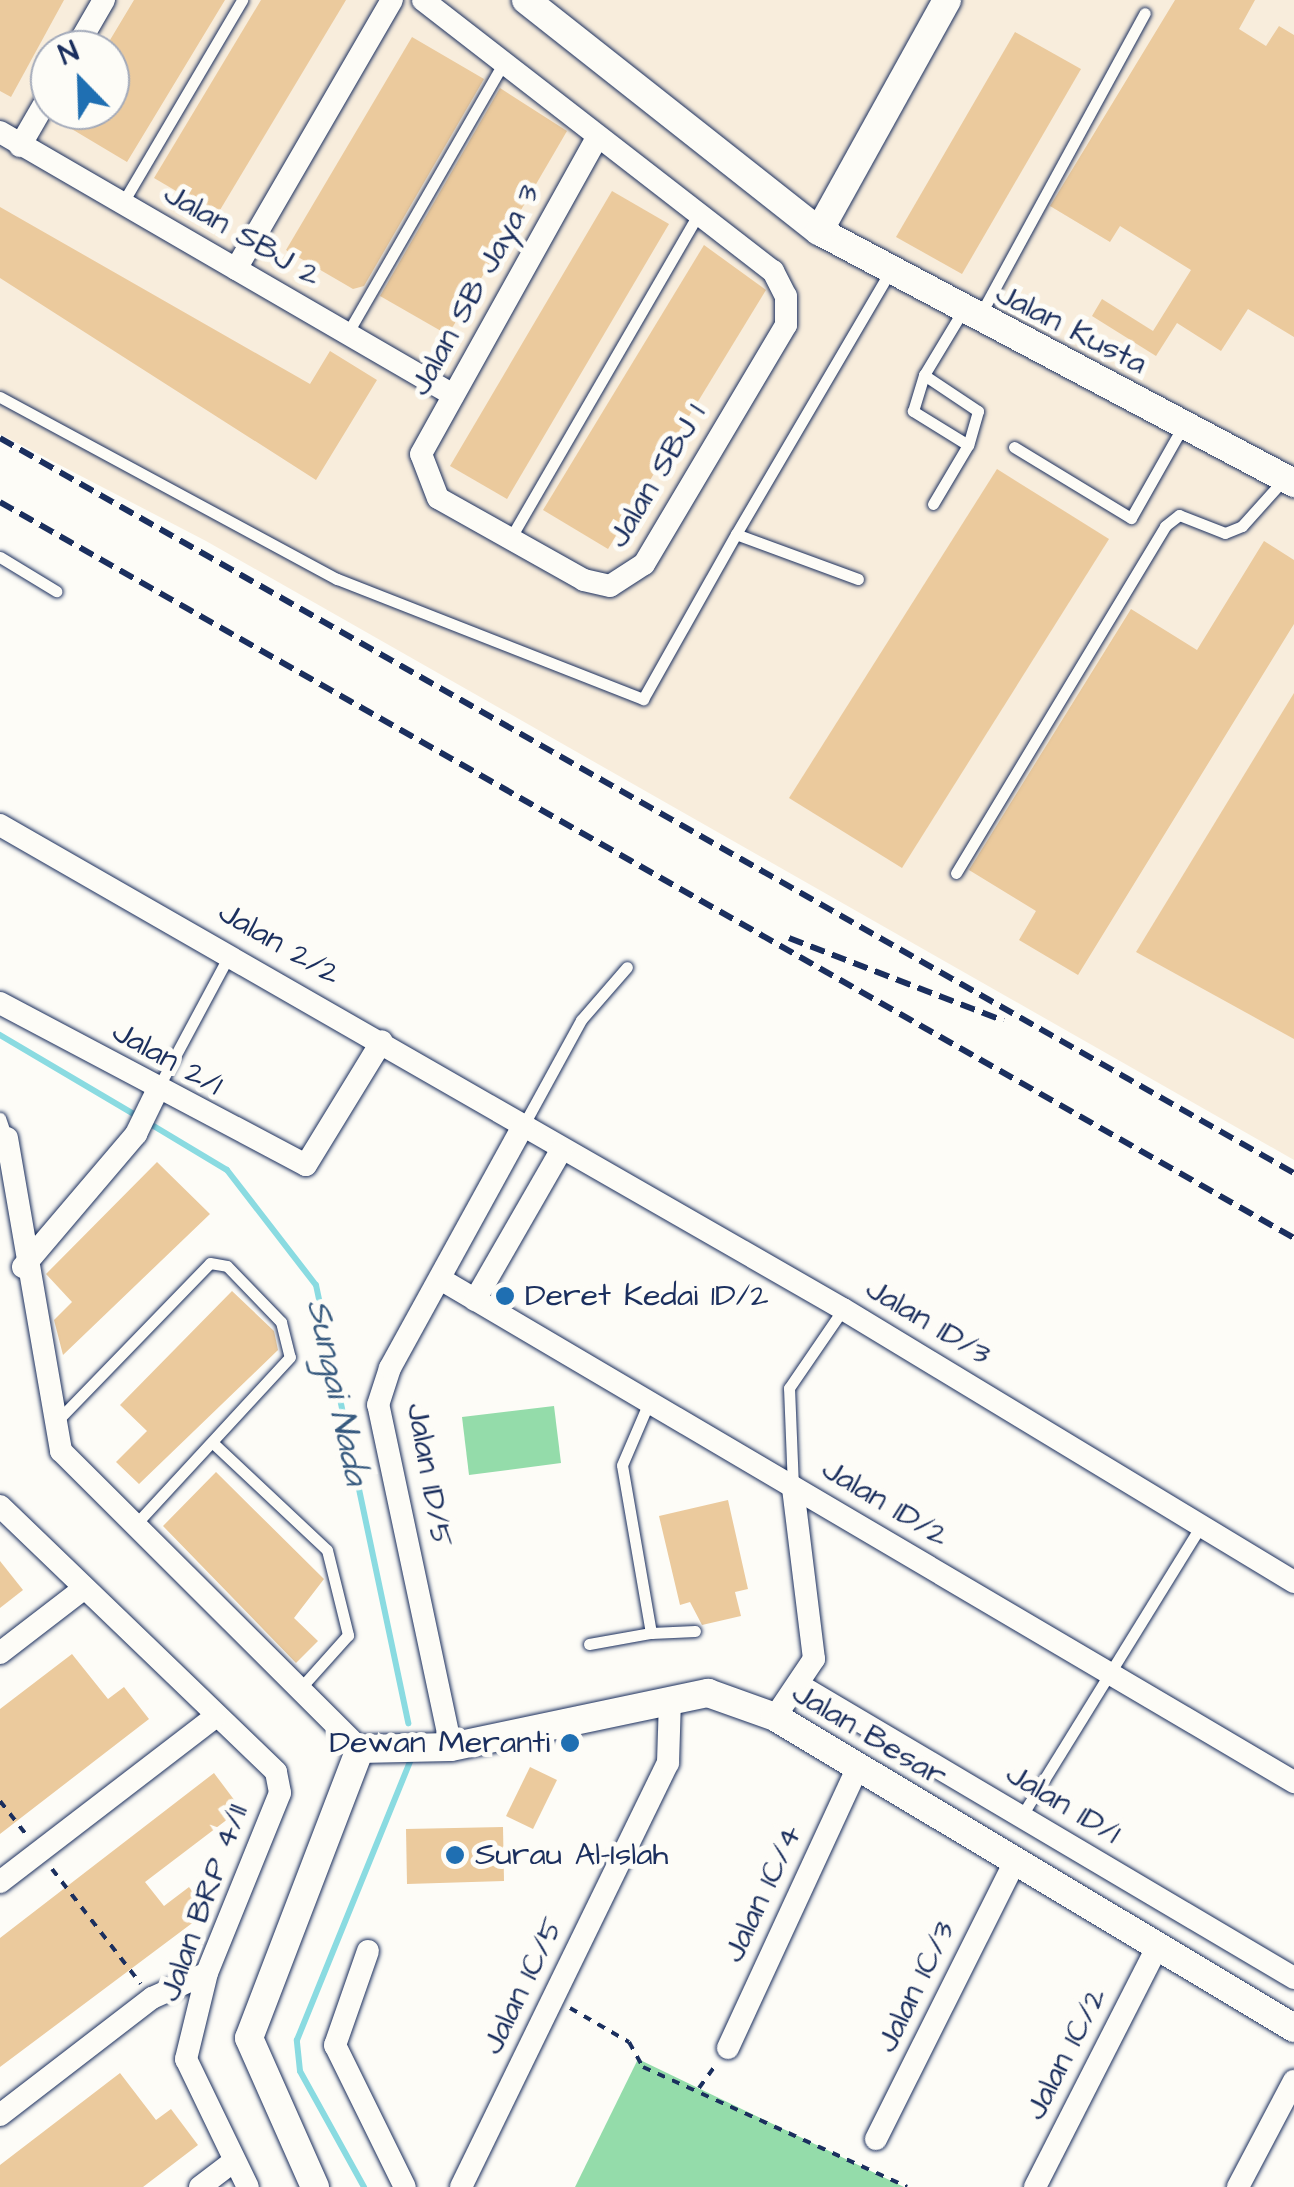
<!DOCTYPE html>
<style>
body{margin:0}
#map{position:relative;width:1294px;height:2187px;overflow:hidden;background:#fdfcf7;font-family:"Architects Daughter",sans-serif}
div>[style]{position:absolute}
.built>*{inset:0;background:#f8eddc}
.green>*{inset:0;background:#94dcaa}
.stream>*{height:6px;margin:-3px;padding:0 3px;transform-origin:3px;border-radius:3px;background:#8adbe1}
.building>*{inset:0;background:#ebca9d}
.path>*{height:4px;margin-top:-2px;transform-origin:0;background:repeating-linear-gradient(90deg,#1b2f5e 0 8px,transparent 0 16px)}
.roads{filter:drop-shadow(0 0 2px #1b2f5e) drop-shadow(0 0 2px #1b2f5e)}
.service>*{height:11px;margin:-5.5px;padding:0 5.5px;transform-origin:5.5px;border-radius:5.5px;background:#fdfcf7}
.minor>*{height:22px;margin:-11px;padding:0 11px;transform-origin:11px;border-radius:11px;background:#fdfcf7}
.tertiary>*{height:28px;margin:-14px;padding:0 14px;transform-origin:14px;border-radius:14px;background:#fdfcf7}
.rail>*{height:6px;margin-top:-3px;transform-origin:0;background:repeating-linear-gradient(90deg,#1b2f5e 0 15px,transparent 0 23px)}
.dots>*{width:28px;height:28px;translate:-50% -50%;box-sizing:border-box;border:5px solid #fdfcf7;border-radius:50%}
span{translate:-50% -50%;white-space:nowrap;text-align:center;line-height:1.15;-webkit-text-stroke:10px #fdfcf7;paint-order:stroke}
.street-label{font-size:32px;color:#1b2f5e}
.poi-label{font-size:32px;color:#1b2f5e}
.left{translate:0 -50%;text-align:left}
.right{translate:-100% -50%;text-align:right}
.water-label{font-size:35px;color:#375a7f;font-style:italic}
.north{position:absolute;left:30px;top:30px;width:100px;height:100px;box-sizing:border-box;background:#fdfcf7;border:2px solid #a3aaba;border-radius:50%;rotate:337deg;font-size:28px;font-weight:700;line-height:40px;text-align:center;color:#1b2f5e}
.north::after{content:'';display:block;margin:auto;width:35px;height:45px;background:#1f6fb2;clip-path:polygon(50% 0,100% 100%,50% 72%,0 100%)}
</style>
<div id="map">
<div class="built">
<div style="clip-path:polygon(evenodd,0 0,1294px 0,1294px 1160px,206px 541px,0 434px,0 0,50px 50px,110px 50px,110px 110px,50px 110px,50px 50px)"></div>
</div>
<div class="green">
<div style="clip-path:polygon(554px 1406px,561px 1463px,469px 1475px,462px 1417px)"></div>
<div style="clip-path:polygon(638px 2059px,904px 2187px,575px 2187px)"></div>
</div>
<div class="stream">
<div style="left:0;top:1035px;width:159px;rotate:30.6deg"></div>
<div style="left:147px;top:1122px;width:93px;rotate:31deg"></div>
<div style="left:227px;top:1170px;width:145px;rotate:52.3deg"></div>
<div style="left:316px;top:1285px;width:448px;rotate:78.1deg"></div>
<div style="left:364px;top:2187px;width:132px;rotate:-118.9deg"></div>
<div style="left:300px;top:2071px;width:31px;rotate:-96deg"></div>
<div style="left:297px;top:2040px;width:305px;rotate:-67.9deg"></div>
</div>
<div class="building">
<div style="clip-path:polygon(0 0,64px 0,11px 97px,0 91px)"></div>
<div style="clip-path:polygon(134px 0,225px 0,127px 162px,60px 122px,67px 110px,110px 110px,104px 50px)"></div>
<div style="clip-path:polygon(261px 0,346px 0,217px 215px,154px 178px)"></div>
<div style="clip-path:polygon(1175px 0,1255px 0,1239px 29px,1266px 46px,1279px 26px,1294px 35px,1294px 337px,1248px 309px,1221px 351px,1177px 323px,1156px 356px,1092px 316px,1102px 299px,1153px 331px,1191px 270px,1120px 226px,1110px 242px,1050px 206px)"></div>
<div style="clip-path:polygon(1015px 32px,1081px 69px,962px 274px,896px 237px)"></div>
<div style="clip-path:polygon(412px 37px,484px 79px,364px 286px,353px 289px,286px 250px)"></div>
<div style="clip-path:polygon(500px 88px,567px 131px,448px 335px,380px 296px)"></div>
<div style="clip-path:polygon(612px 191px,669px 224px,507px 499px,450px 466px)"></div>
<div style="clip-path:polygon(0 207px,310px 384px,330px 351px,377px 380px,316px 480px,0 278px)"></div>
<div style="clip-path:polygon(704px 245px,766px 290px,608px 549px,543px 510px)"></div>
<div style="clip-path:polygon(997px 469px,1109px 539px,902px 868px,789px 798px)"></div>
<div style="clip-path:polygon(1264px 541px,1294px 560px,1294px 624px,1078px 975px,1019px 940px,1036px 911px,969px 870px,1131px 609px,1197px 650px)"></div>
<div style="clip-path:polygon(1294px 693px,1294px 1039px,1136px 952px)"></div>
<div style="clip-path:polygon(157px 1162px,210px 1214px,63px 1355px,54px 1320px,72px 1302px,46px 1274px)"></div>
<div style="clip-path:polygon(232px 1291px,274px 1331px,278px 1350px,139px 1484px,116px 1462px,147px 1431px,120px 1405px)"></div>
<div style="clip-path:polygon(216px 1472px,324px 1579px,294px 1618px,318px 1641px,296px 1663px,163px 1526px)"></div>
<div style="clip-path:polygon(728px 1500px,748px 1589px,735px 1592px,741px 1616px,702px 1625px,690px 1602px,680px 1605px,659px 1516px)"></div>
<div style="clip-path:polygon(0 1561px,23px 1590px,0 1608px)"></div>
<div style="clip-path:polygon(72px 1654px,108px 1699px,124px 1687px,149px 1719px,0 1834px,0 1709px)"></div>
<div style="clip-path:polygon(530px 1767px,557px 1780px,533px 1829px,506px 1816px)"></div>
<div style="clip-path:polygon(214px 1773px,241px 1809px,145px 1882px,164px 1906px,189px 1887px,207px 1912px,0 2067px,0 1938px)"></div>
<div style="clip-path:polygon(503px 1827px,504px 1881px,407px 1884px,406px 1829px)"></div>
<div style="clip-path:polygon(120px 2073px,156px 2120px,171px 2109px,198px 2145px,143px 2187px,0 2187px,0 2165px)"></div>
</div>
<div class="path">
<div style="left:0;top:1801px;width:46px;rotate:52.1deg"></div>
<div style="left:52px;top:1869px;width:145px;rotate:52.3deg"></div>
<div style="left:570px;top:2008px;width:68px;rotate:30deg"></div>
<div style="left:629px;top:2042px;width:29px;rotate:61deg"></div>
<div style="left:643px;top:2067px;width:290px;rotate:24.4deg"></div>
<div style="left:699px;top:2088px;width:31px;rotate:-54deg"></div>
</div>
<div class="roads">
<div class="service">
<div style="left:122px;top:204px;width:237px;rotate:-59.5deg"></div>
<div style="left:979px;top:317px;width:346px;rotate:-61.4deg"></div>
<div style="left:347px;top:334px;width:312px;rotate:-60deg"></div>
<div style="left:924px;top:375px;width:65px;rotate:33.7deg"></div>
<div style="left:978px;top:411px;width:35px;rotate:106deg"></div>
<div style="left:968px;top:445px;width:65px;rotate:-148.3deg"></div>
<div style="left:913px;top:411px;width:38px;rotate:-73deg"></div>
<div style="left:924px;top:375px;width:74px;rotate:-58.9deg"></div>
<div style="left:0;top:397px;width:383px;rotate:28.4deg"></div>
<div style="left:337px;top:579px;width:329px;rotate:21.4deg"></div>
<div style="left:643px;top:699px;width:189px;rotate:-60.6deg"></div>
<div style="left:1014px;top:447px;width:137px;rotate:31.3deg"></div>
<div style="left:1131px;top:518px;width:106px;rotate:-60.5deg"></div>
<div style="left:933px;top:504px;width:69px;rotate:-59.3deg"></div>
<div style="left:510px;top:539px;width:375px;rotate:-59.9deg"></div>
<div style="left:0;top:557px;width:66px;rotate:31.3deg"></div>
<div style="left:858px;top:579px;width:130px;rotate:-159.8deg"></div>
<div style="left:736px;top:534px;width:304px;rotate:-59.6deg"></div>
<div style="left:956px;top:873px;width:405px;rotate:-58.9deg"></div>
<div style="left:1165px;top:526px;width:18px;rotate:-38deg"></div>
<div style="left:1179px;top:515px;width:49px;rotate:21.4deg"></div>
<div style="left:1225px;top:533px;width:18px;rotate:-22deg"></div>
<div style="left:1242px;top:526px;width:64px;rotate:-48.1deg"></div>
<div style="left:158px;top:1088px;width:152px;rotate:-61.8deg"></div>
<div style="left:0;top:1118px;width:21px;rotate:71deg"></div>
<div style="left:523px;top:1126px;width:121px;rotate:-61.3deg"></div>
<div style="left:581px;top:1020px;width:70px;rotate:-49deg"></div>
<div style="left:56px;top:1422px;width:221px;rotate:-45.9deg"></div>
<div style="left:210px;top:1263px;width:17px;rotate:10deg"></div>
<div style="left:227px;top:1266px;width:78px;rotate:46deg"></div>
<div style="left:281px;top:1322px;width:36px;rotate:76deg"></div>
<div style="left:290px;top:1357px;width:229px;rotate:132.7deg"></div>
<div style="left:213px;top:1443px;width:156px;rotate:43.2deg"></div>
<div style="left:327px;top:1550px;width:88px;rotate:76.1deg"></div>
<div style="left:348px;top:1635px;width:75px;rotate:131.8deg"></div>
<div style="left:793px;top:1487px;width:99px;rotate:-92.3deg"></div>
<div style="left:789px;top:1388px;width:96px;rotate:-55.6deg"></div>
<div style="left:651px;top:1633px;width:44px;rotate:-2.6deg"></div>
<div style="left:589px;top:1644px;width:63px;rotate:-10.1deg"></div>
<div style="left:651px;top:1633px;width:170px;rotate:-99.8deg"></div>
<div style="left:622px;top:1465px;width:69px;rotate:-66.8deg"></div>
<div style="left:1021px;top:1817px;width:342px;rotate:-58.3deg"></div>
</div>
<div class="minor">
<div style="left:423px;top:0;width:443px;rotate:37.8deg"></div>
<div style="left:773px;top:271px;width:28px;rotate:63deg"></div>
<div style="left:786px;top:296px;width:29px;rotate:90deg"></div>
<div style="left:786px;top:325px;width:278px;rotate:120.7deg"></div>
<div style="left:644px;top:564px;width:40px;rotate:147.1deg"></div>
<div style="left:610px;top:586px;width:27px;rotate:-167deg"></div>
<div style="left:584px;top:580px;width:167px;rotate:-150.7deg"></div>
<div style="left:438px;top:498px;width:47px;rotate:-111.1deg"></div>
<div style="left:421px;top:454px;width:362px;rotate:-60.9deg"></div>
<div style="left:75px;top:50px;width:58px;rotate:-59.9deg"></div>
<div style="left:0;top:132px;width:524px;rotate:30.14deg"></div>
<div style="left:20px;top:146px;width:60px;rotate:-60deg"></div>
<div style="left:236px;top:269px;width:311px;rotate:-59.9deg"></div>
<div style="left:0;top:825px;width:972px;rotate:29.86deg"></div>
<div style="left:843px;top:1309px;width:527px;rotate:31.19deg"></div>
<div style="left:0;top:1003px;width:346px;rotate:27.9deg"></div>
<div style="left:306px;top:1165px;width:145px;rotate:-58.5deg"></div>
<div style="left:7px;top:1138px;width:318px;rotate:80.2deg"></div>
<div style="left:61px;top:1451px;width:422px;rotate:44.9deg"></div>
<div style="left:23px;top:1267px;width:175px;rotate:-49.6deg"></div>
<div style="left:136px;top:1134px;width:48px;rotate:-64deg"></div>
<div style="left:442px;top:1280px;width:989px;rotate:30.51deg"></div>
<div style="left:475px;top:1300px;width:174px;rotate:-60.1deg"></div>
<div style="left:0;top:1506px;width:383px;rotate:43.9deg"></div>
<div style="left:276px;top:1772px;width:21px;rotate:79deg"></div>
<div style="left:280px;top:1793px;width:194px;rotate:112.1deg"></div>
<div style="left:207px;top:1973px;width:89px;rotate:103.7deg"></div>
<div style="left:186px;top:2059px;width:142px;rotate:64.2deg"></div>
<div style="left:0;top:1653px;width:105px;rotate:-37.6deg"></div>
<div style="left:799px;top:1685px;width:575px;rotate:30.62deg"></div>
<div style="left:775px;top:1717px;width:70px;rotate:-56.1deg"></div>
<div style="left:814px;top:1659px;width:173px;rotate:-97deg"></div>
<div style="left:451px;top:1747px;width:350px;rotate:-102deg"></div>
<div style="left:378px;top:1405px;width:39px;rotate:-72deg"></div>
<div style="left:390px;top:1368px;width:276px;rotate:-61.2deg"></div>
<div style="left:0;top:1882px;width:271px;rotate:-37.5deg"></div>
<div style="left:368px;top:1951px;width:100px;rotate:109.3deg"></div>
<div style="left:335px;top:2045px;width:158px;rotate:63.8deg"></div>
<div style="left:728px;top:2048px;width:307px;rotate:-65.2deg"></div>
<div style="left:0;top:2115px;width:192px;rotate:-37.6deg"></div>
<div style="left:152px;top:1998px;width:60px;rotate:-24.4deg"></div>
<div style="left:876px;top:2139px;width:308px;rotate:-63.4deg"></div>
<div style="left:200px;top:2187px;width:43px;rotate:-37.4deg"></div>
<div style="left:461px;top:2187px;width:472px;rotate:-64deg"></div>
<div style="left:668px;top:1763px;width:63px;rotate:-88.2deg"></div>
<div style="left:1035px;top:2187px;width:265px;rotate:-63deg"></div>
<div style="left:1238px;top:2187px;width:120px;rotate:-62.2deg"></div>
</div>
<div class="tertiary">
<div style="left:526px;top:0;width:373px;rotate:38.3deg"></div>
<div style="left:819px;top:231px;width:538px;rotate:27.95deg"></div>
<div style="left:819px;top:231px;width:264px;rotate:-61deg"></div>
<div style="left:315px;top:2187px;width:163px;rotate:-113.9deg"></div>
<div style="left:249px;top:2038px;width:310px;rotate:-69deg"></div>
<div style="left:360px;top:1749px;width:91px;rotate:-1.3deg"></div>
<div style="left:451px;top:1747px;width:263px;rotate:-11.9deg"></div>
<div style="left:708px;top:1693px;width:71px;rotate:19.7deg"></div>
<div style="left:775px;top:1717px;width:605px;rotate:30.93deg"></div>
</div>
</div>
<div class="rail">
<div style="left:0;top:438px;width:1488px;rotate:29.6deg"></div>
<div style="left:0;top:502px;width:1489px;rotate:29.63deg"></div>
<div style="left:789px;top:938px;width:230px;rotate:21.1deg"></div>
</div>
<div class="dots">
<div style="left:505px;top:1296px;background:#1f6fb2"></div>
<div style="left:570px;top:1743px;background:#1f6fb2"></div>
<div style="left:455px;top:1855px;background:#1f6fb2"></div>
</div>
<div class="street-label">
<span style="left:242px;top:235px;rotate:30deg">Jalan SBJ 2</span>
<span style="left:475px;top:290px;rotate:-61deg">Jalan SB Jaya 3</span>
<span style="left:1071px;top:329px;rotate:27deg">Jalan Kusta</span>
<span style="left:657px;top:476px;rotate:-59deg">Jalan SBJ 1</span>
<span style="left:279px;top:944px;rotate:30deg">Jalan 2/2</span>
<span style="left:167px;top:1059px;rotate:29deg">Jalan 2/1</span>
<span style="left:928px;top:1322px;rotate:31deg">Jalan 1D/3</span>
<span style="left:429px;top:1475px;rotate:80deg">Jalan 1D/5</span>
<span style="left:885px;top:1503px;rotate:31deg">Jalan 1D/2</span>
<span style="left:869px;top:1735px;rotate:31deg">Jalan Besar</span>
<span style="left:1063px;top:1804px;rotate:31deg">Jalan 1D/1</span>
<span style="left:763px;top:1894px;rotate:-65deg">Jalan 1C/4</span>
<span style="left:204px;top:1903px;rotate:-70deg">Jalan BRP 4/11</span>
<span style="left:523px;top:1986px;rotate:-64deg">Jalan 1C/5</span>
<span style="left:916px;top:1987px;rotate:-64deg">Jalan 1C/3</span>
<span style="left:1066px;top:2054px;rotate:-63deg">Jalan 1C/2</span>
</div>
<div class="poi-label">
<span class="left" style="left:525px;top:1296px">Deret Kedai 1D/2</span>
<span class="right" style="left:550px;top:1743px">Dewan Meranti</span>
<span class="left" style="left:475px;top:1855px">Surau Al-Islah</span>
</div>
<div class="water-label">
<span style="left:337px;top:1392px;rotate:78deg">Sungai Nada</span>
</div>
<div class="north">N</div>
</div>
